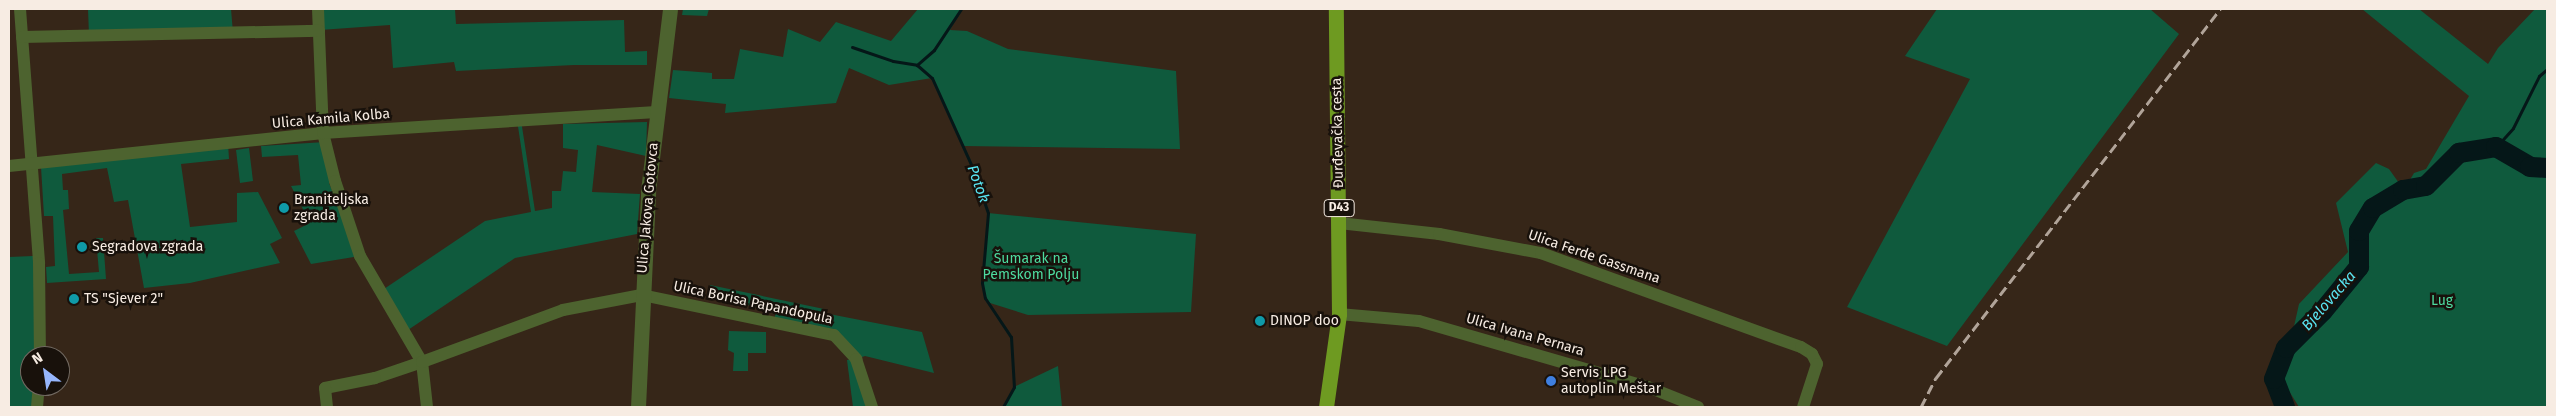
<!DOCTYPE html>
<meta charset="utf-8">
<style>
body{margin:0}
#map{position:relative;width:2556px;height:416px;overflow:hidden;background:#362618;font-family:"Fira Sans",sans-serif}
div>[style]{position:absolute}
.green>*{inset:0;background:#0f5a3d}
.stream>*{height:3px;margin:-1.5px;padding:0 1.5px;transform-origin:1.5px;border-radius:1.5px;background:#051718}
.river>*{height:20px;margin:-10px;padding:0 10px;transform-origin:10px;border-radius:10px;background:#051718}
.minor>*{height:12px;margin:-6px;padding:0 6px;transform-origin:6px;border-radius:6px;background:#4d632f}
.tertiary>*{height:15px;margin:-7.5px;padding:0 7.5px;transform-origin:7.5px;border-radius:7.5px;background:#4d632f}
.primary>*{height:15px;margin:-7.5px;padding:0 7.5px;transform-origin:7.5px;border-radius:7.5px;background:#6e9a21}
.rail>*{height:3px;margin-top:-1.5px;transform-origin:0;background:repeating-linear-gradient(90deg,#b1a499 0 10px,transparent 0 15px)}
.dots>*{width:14px;height:14px;translate:-50% -50%;box-sizing:border-box;border:2px solid #18110b;border-radius:50%}
span{translate:-50% -50%;white-space:nowrap;text-align:center;line-height:1.15;-webkit-text-stroke:5px #18110b;paint-order:stroke}
.shield-label span{padding:1px 4px;background:#18110b;border:1px solid;border-radius:4px;-webkit-text-stroke-width:0}
.shield-label{font-size:12px;color:#f7ece3;font-weight:700}
.street-label{font-size:14px;color:#f7ece3}
.poi-label{font-size:14px;color:#f7ece3}
.left{translate:0 -50%;text-align:left}
.park-label{font-size:14px;color:#4ddb9f}
.water-label{font-size:15px;color:#59e4f1;font-style:italic}
.frame{position:absolute;inset:0;border:10px solid #f7ece3;pointer-events:none}
.north{position:absolute;left:20px;top:346px;width:50px;height:50px;box-sizing:border-box;background:#18110b;border:1px solid #716961;border-radius:50%;rotate:329deg;font-size:14px;font-weight:700;line-height:20px;text-align:center;color:#f7ece3}
.north::after{content:'';display:block;margin:auto;width:18px;height:22px;background:#96b6fd;clip-path:polygon(50% 0,100% 100%,50% 72%,0 100%)}
</style>
<div id="map">
<div class="green">
<div style="clip-path:polygon(88px 9px,231px 9px,233px 33px,89px 35px)"></div>
<div style="clip-path:polygon(319px 9px,455px 9px,456px 24px,624px 20px,625px 52px,647px 51px,647px 65px,574px 65px,456px 71px,454px 62px,393px 68px,390px 25px,320px 30px)"></div>
<div style="clip-path:polygon(683px 9px,709px 9px,707px 16px,682px 15px)"></div>
<div style="clip-path:polygon(918px 9px,961px 9px,950px 30px,967px 31px,1008px 49px,1176px 71px,1180px 149px,963px 146px,932px 78px,889px 85px,849px 68px,836px 103px,725px 113px,726px 104px,669px 98px,673px 70px,712px 73px,712px 79px,734px 79px,740px 49px,783px 57px,788px 29px,820px 42px,836px 22px,891px 41px)"></div>
<div style="clip-path:polygon(1937px 9px,2150px 9px,2179px 34px,1947px 346px,1847px 307px,1970px 79px,1905px 56px)"></div>
<div style="clip-path:polygon(2362px 9px,2419px 9px,2488px 64px,2498px 48px,2535px 9px,2547px 9px,2547px 407px,2299px 407px,2282px 380px,2299px 304px,2348px 252px,2336px 203px,2376px 163px,2389px 169px,2404px 190px,2414px 173px,2426px 169px,2469px 96px)"></div>
<div style="clip-path:polygon(517px 120px,521px 120px,535px 211px,552px 208px,552px 191px,561px 191px,563px 171px,576px 172px,578px 150px,563px 148px,563px 124px,647px 122px,646px 156px,597px 145px,592px 192px,640px 194px,637px 234px,515px 258px,405px 332px,381px 291px,485px 221px,531px 212px)"></div>
<div style="clip-path:polygon(325px 142px,335px 181px,329px 183px,360px 256px,311px 264px,294px 231px,310px 223px,291px 186px,301px 185px,298px 155px,262px 157px,261px 146px)"></div>
<div style="clip-path:polygon(228px 143px,229px 159px,181px 164px,190px 227px,237px 222px,237px 193px,258px 192px,282px 238px,270px 244px,280px 263px,190px 283px,144px 288px,128px 200px,114px 202px,107px 168px,62px 174px,63px 190px,68px 190px,69px 209px,63px 210px,69px 274px,99px 272px,96px 238px,103px 238px,106px 279px,47px 283px,46px 267px,55px 266px,53px 216px,44px 216px,41px 167px)"></div>
<div style="clip-path:polygon(249px 148px,253px 181px,240px 183px,236px 150px)"></div>
<div style="clip-path:polygon(988px 213px,1196px 234px,1191px 312px,1028px 315px,990px 303px,985px 298px,982px 283px)"></div>
<div style="clip-path:polygon(33px 256px,40px 356px,30px 356px,30px 386px,39px 386px,37px 407px,9px 407px,9px 257px)"></div>
<div style="clip-path:polygon(710px 285px,824px 309px,824px 313px,922px 332px,934px 373px,865px 356px,856px 359px,834px 335px,774px 322px,776px 311px,708px 297px)"></div>
<div style="clip-path:polygon(729px 331px,766px 332px,766px 353px,748px 353px,748px 371px,733px 371px,734px 353px,728px 350px)"></div>
<div style="clip-path:polygon(853px 359px,867px 407px,853px 407px,847px 360px)"></div>
<div style="clip-path:polygon(1058px 366px,1062px 407px,1003px 407px,1014px 387px)"></div>
</div>
<div class="stream">
<div style="left:961px;top:9px;width:49px;rotate:123.4deg"></div>
<div style="left:934px;top:50px;width:23px;rotate:139deg"></div>
<div style="left:917px;top:65px;width:20px;rotate:41deg"></div>
<div style="left:932px;top:78px;width:100px;rotate:65.7deg"></div>
<div style="left:973px;top:169px;width:46px;rotate:71.2deg"></div>
<div style="left:988px;top:213px;width:70px;rotate:94.9deg"></div>
<div style="left:982px;top:283px;width:15px;rotate:79deg"></div>
<div style="left:985px;top:298px;width:47px;rotate:56.3deg"></div>
<div style="left:1011px;top:337px;width:50px;rotate:86.6deg"></div>
<div style="left:1014px;top:387px;width:23px;rotate:119deg"></div>
<div style="left:852px;top:47px;width:43px;rotate:18.9deg"></div>
<div style="left:893px;top:61px;width:24px;rotate:9deg"></div>
<div style="left:2496px;top:147px;width:25px;rotate:-48deg"></div>
<div style="left:2513px;top:128px;width:58px;rotate:-63.4deg"></div>
<div style="left:2539px;top:76px;width:11px;rotate:-41deg"></div>
</div>
<div class="river">
<div style="left:2285px;top:407px;width:30px;rotate:-111deg"></div>
<div style="left:2274px;top:379px;width:33px;rotate:-69deg"></div>
<div style="left:2286px;top:348px;width:52px;rotate:-45deg"></div>
<div style="left:2323px;top:311px;width:57px;rotate:-50.7deg"></div>
<div style="left:2359px;top:267px;width:36px;rotate:-90deg"></div>
<div style="left:2359px;top:231px;width:27px;rotate:-59deg"></div>
<div style="left:2373px;top:208px;width:35px;rotate:-31deg"></div>
<div style="left:2403px;top:190px;width:23px;rotate:-10deg"></div>
<div style="left:2426px;top:186px;width:47px;rotate:-45deg"></div>
<div style="left:2459px;top:153px;width:37px;rotate:-9deg"></div>
<div style="left:2496px;top:147px;width:39px;rotate:30deg"></div>
<div style="left:2530px;top:167px;width:17px;rotate:3deg"></div>
</div>
<div class="minor">
<div style="left:20px;top:9px;width:255px;rotate:85.7deg"></div>
<div style="left:39px;top:263px;width:93px;rotate:89.4deg"></div>
<div style="left:318px;top:9px;width:124px;rotate:87.7deg"></div>
<div style="left:323px;top:133px;width:49px;rotate:76deg"></div>
<div style="left:335px;top:181px;width:79px;rotate:71.6deg"></div>
<div style="left:360px;top:256px;width:123px;rotate:59.7deg"></div>
<div style="left:422px;top:362px;width:50px;rotate:161.2deg"></div>
<div style="left:375px;top:378px;width:51px;rotate:168.7deg"></div>
<div style="left:325px;top:388px;width:19px;rotate:84deg"></div>
<div style="left:22px;top:37px;width:297px;rotate:-1.2deg"></div>
<div style="left:9px;top:166px;width:316px;rotate:-6deg"></div>
<div style="left:323px;top:133px;width:334px;rotate:-3.6deg"></div>
<div style="left:1339px;top:223px;width:101px;rotate:6.3deg"></div>
<div style="left:1439px;top:234px;width:104px;rotate:10.6deg"></div>
<div style="left:1541px;top:253px;width:276px;rotate:19.9deg"></div>
<div style="left:1801px;top:347px;width:13px;rotate:32deg"></div>
<div style="left:1812px;top:354px;width:11px;rotate:63deg"></div>
<div style="left:1817px;top:364px;width:45px;rotate:108deg"></div>
<div style="left:1339px;top:314px;width:80px;rotate:5deg"></div>
<div style="left:1419px;top:321px;width:238px;rotate:16.1deg"></div>
<div style="left:1648px;top:387px;width:54px;rotate:21.8deg"></div>
<div style="left:37px;top:407px;width:21px;rotate:-85deg"></div>
<div style="left:427px;top:407px;width:45px;rotate:-96.3deg"></div>
<div style="left:422px;top:362px;width:150px;rotate:-20.2deg"></div>
<div style="left:563px;top:310px;width:80px;rotate:-10.8deg"></div>
<div style="left:642px;top:295px;width:196px;rotate:11.8deg"></div>
<div style="left:834px;top:335px;width:33px;rotate:47deg"></div>
<div style="left:856px;top:359px;width:51px;rotate:71.6deg"></div>
</div>
<div class="tertiary">
<div style="left:638px;top:407px;width:216px;rotate:-87.3deg"></div>
<div style="left:648px;top:191px;width:183px;rotate:-83.1deg"></div>
</div>
<div class="primary">
<div style="left:1326px;top:407px;width:94px;rotate:-82deg"></div>
<div style="left:1339px;top:314px;width:305px;rotate:-90.6deg"></div>
</div>
<div class="rail">
<div style="left:1921px;top:407px;width:33px;rotate:-63deg"></div>
<div style="left:1936px;top:378px;width:466px;rotate:-52.4deg"></div>
</div>
<div class="dots">
<div style="left:284px;top:208px;background:#0f9aa8"></div>
<div style="left:82px;top:247px;background:#0f9aa8"></div>
<div style="left:74px;top:299px;background:#0f9aa8"></div>
<div style="left:1260px;top:321px;background:#0f9aa8"></div>
<div style="left:1551px;top:381px;background:#3f7fe0"></div>
</div>
<div class="shield-label">
<span style="left:1339px;top:208px">D43</span>
</div>
<div class="street-label">
<span style="left:331px;top:119px;rotate:-5deg">Ulica Kamila Kolba</span>
<span style="left:1338px;top:133px;rotate:-91deg">Đurđevačka cesta</span>
<span style="left:648px;top:208px;rotate:-85deg">Ulica Jakova Gotovca</span>
<span style="left:1594px;top:257px;rotate:19deg">Ulica Ferde Gassmana</span>
<span style="left:753px;top:303px;rotate:12deg">Ulica Borisa Papandopula</span>
<span style="left:1525px;top:335px;rotate:16deg">Ulica Ivana Pernara</span>
</div>
<div class="poi-label">
<span class="left" style="left:294px;top:208px">Braniteljska<br>zgrada</span>
<span class="left" style="left:92px;top:247px">Segradova zgrada</span>
<span class="left" style="left:84px;top:299px">TS "Sjever 2"</span>
<span class="left" style="left:1270px;top:321px">DINOP doo</span>
<span class="left" style="left:1561px;top:381px">Servis LPG<br>autoplin Meštar</span>
</div>
<div class="park-label">
<span style="left:1031px;top:267px">Šumarak na<br>Pemskom Polju</span>
<span style="left:2442px;top:301px">Lug</span>
</div>
<div class="water-label">
<span style="left:978px;top:184px;rotate:70deg">Potok</span>
<span style="left:2329px;top:301px;rotate:-49deg">Bjelovacka</span>
</div>
<div class="frame"></div>
<div class="north">N</div>
</div>
